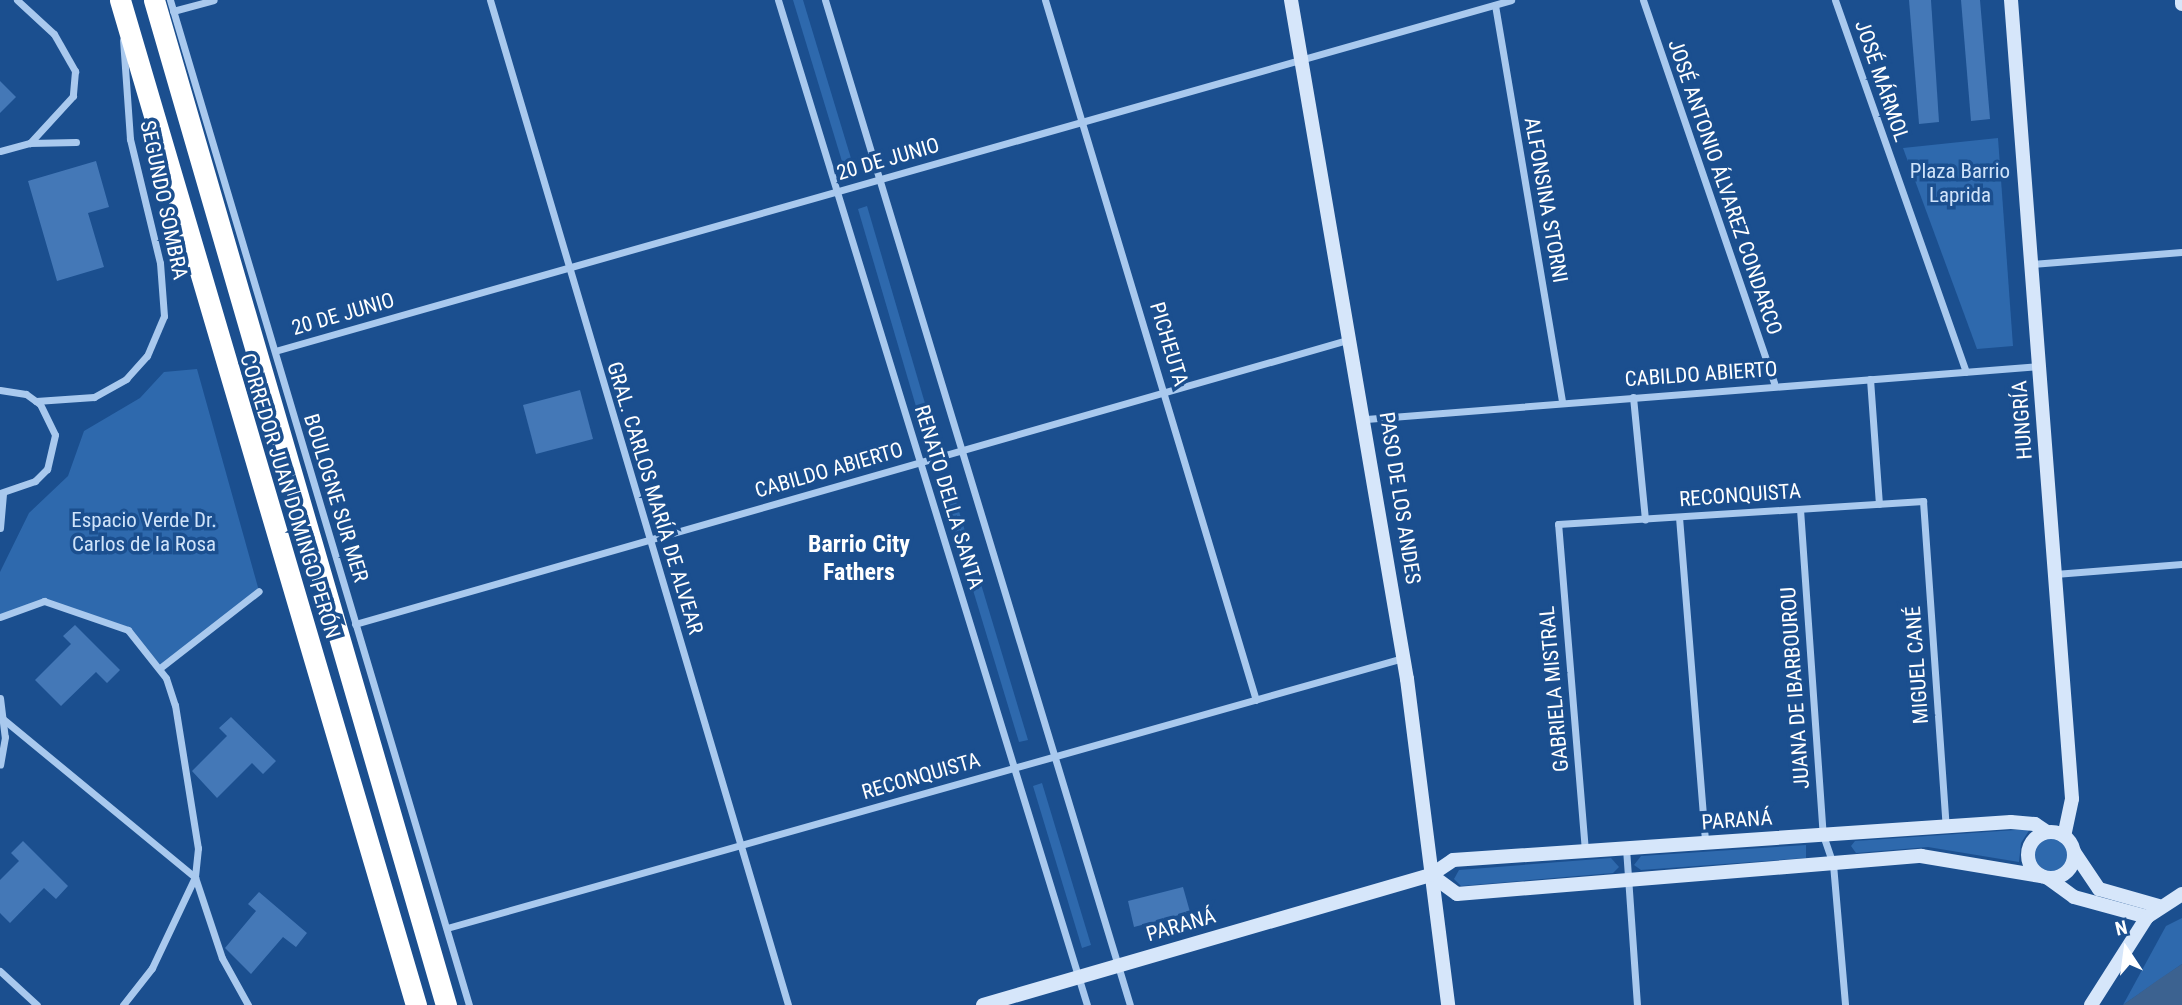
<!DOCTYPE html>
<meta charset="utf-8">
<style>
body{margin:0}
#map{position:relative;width:2182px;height:1005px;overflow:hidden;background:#1b4f8f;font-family:"Roboto Condensed",sans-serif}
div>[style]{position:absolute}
.green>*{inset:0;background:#2e69ad}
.round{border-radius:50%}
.water>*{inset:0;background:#3c6290}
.building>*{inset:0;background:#4478b7}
.street>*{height:7px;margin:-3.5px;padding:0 3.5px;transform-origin:3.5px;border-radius:3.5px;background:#a9c9ee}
.secondary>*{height:14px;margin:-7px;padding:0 7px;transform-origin:7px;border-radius:7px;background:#d6e6fa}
.secondary>.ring{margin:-7px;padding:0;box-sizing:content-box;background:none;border:14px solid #d6e6fa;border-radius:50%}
.highway>*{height:21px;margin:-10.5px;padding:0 10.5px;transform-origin:10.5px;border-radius:10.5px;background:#fff}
span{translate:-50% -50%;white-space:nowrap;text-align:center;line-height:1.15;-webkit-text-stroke:7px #1b4f8f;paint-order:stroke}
.street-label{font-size:21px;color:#fff}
.park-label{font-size:21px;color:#cfe3fa}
.quarter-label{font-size:24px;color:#fff;font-weight:700}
.north{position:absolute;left:2091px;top:914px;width:70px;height:70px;-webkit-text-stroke:5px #1b4f8f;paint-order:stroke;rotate:347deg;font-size:19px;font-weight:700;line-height:28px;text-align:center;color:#fff}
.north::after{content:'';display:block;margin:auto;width:24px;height:32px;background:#fff;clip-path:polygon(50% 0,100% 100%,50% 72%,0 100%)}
</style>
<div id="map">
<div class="green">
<div style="clip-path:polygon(793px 0,803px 0,853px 165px,844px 168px)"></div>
<div style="clip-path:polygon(1998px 138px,2013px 346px,1977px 349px,1903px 148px)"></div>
<div style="clip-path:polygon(867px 206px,934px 434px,925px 437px,858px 209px)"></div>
<div style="clip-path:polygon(197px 369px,259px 591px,160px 668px,129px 630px,44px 601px,0 617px,0 572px,29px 513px,68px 476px,84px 431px,140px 398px,164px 372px)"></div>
<div style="clip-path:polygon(949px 478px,1028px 740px,1019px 742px,940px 481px)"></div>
<div style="clip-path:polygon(1042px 783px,1091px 945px,1082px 948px,1033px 786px)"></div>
<div style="clip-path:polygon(2030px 829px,2021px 843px,2019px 862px,1928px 847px,1856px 853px,1851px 846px,1855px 841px)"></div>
<div class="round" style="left:2033px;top:837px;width:36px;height:36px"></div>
<div style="clip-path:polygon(1806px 845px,1806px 858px,1641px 870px,1634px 865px,1641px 856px)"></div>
<div style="clip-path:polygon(1611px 858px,1619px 867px,1613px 873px,1461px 886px,1454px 879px,1459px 870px)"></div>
<div style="clip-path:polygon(2182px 918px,2182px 964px,2123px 1005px,2166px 926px)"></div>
</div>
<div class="water">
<div style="clip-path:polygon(2182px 964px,2182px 1005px,2123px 1005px,2158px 980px)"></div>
</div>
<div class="building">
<div style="clip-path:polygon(1909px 0,1931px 0,1939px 122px,1919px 124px)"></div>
<div style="clip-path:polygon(1961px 0,1980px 0,1990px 119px,1971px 121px)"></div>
<div style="clip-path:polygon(0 81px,16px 97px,0 113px)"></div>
<div style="clip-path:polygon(96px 161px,109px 207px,88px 213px,104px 267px,57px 281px,28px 181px)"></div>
<div style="clip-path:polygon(580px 390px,593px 439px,536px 454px,523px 405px)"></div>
<div style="clip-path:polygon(75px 625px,120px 670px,107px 683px,96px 672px,61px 706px,35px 680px,71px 644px,63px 636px)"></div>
<div style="clip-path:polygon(231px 717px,276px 761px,263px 774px,252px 763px,217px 798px,192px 771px,227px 736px,219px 728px)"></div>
<div style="clip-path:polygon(23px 841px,68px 886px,56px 899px,44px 888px,10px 923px,0 913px,0 880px,19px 861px,11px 853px)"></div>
<div style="clip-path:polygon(1183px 887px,1190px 912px,1134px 927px,1128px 901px)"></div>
<div style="clip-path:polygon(259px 892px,307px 933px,296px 947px,283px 937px,251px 974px,225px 948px,256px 911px,248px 904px)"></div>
</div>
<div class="street">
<div style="left:17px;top:0;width:50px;rotate:42.6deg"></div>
<div style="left:54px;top:34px;width:43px;rotate:60.4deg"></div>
<div style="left:75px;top:71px;width:25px;rotate:95deg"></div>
<div style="left:73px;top:96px;width:64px;rotate:132.5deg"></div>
<div style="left:170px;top:0;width:1049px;rotate:73.43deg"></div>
<div style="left:490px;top:0;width:1048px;rotate:73.48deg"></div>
<div style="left:778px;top:0;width:1051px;rotate:72.91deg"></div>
<div style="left:825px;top:0;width:1050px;rotate:73.12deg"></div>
<div style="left:1045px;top:0;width:731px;rotate:73.23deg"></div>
<div style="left:1643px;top:0;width:408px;rotate:71.1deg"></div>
<div style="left:1835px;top:0;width:394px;rotate:70.6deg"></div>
<div style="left:1495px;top:5px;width:403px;rotate:80.4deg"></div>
<div style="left:173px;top:11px;width:42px;rotate:-15deg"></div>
<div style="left:0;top:151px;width:31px;rotate:-15deg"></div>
<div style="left:30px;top:143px;width:46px;rotate:-1.2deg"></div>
<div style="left:2032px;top:264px;width:150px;rotate:-4.6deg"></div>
<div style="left:275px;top:351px;width:1285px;rotate:-15.85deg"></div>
<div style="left:1870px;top:379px;width:125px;rotate:85.9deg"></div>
<div style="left:0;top:390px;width:26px;rotate:9deg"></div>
<div style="left:26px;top:394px;width:17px;rotate:36deg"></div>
<div style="left:40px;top:404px;width:34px;rotate:64deg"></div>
<div style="left:55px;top:435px;width:35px;rotate:103deg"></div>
<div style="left:47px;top:469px;width:17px;rotate:135deg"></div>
<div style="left:35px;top:481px;width:37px;rotate:161deg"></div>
<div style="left:1633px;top:397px;width:123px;rotate:84.4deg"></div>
<div style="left:36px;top:401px;width:58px;rotate:-3.9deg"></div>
<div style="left:94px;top:397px;width:37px;rotate:-29deg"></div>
<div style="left:126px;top:379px;width:31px;rotate:-48deg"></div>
<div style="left:147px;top:356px;width:43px;rotate:-67deg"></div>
<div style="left:164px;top:316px;width:53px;rotate:-94.3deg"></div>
<div style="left:160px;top:263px;width:128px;rotate:-103.6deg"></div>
<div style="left:130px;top:139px;width:99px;rotate:-94deg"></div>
<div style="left:1366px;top:419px;width:675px;rotate:-4.5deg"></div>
<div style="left:1800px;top:509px;width:327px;rotate:86deg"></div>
<div style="left:1823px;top:835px;width:31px;rotate:71deg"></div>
<div style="left:1833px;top:864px;width:142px;rotate:85.1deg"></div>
<div style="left:1679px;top:517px;width:327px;rotate:85.4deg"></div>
<div style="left:0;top:528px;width:35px;rotate:-85deg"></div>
<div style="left:2055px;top:574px;width:127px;rotate:-4.5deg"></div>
<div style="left:0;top:617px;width:47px;rotate:-20deg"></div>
<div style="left:44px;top:601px;width:89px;rotate:19deg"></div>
<div style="left:128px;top:630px;width:61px;rotate:51.6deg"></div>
<div style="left:166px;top:678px;width:28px;rotate:72deg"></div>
<div style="left:175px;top:705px;width:145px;rotate:80.9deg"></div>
<div style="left:198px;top:848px;width:29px;rotate:96deg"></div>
<div style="left:195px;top:877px;width:101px;rotate:115.3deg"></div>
<div style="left:152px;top:968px;width:47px;rotate:128.1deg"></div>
<div style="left:355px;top:624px;width:1036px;rotate:-15.97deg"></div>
<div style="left:160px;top:668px;width:125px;rotate:-37.9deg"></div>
<div style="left:0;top:698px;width:39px;rotate:83deg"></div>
<div style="left:5px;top:737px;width:28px;rotate:100deg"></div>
<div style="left:3px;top:719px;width:249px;rotate:39.5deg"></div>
<div style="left:195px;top:877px;width:85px;rotate:71.6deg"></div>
<div style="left:222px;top:958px;width:54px;rotate:61deg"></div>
<div style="left:1626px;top:848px;width:157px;rotate:86deg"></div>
<div style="left:1585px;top:851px;width:328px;rotate:-94.7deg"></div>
<div style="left:1558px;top:524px;width:366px;rotate:-3.6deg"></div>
<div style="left:1923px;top:501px;width:326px;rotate:86deg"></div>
<div style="left:447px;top:928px;width:993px;rotate:-15.77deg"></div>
<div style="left:0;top:971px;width:50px;rotate:42.6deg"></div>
</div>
<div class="secondary">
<div style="left:1291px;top:0;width:689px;rotate:80.31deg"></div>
<div style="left:1407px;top:679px;width:329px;rotate:82.8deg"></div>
<div style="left:2011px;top:0;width:801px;rotate:85.63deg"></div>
<div style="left:2072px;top:799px;width:38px;rotate:102deg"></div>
<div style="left:2182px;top:0;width:4px;rotate:90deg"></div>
<div class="ring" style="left:2028px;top:832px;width:32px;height:32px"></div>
<div style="left:2074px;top:852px;width:45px;rotate:56deg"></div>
<div style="left:2099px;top:889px;width:62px;rotate:15.8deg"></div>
<div style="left:1431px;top:875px;width:32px;rotate:36deg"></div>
<div style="left:1457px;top:894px;width:466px;rotate:-4.7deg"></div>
<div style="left:1921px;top:856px;width:122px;rotate:9.5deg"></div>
<div style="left:2048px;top:878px;width:32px;rotate:36deg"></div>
<div style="left:2074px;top:897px;width:76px;rotate:15.3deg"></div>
<div style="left:983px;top:1005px;width:466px;rotate:-16.2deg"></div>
<div style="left:1431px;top:875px;width:27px;rotate:-34deg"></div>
<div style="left:1453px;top:860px;width:559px;rotate:-3.9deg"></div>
<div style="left:2011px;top:822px;width:24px;rotate:5deg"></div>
<div style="left:2035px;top:824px;width:14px;rotate:34deg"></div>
<div style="left:2091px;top:1005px;width:104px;rotate:-57.5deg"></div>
<div style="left:2147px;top:917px;width:42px;rotate:-33.3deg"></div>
</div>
<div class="highway">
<div style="left:120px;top:0;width:1048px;rotate:73.59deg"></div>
<div style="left:154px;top:0;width:1047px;rotate:73.8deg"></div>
</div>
<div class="street-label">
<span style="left:1882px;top:81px;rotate:71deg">JOSÉ MÁRMOL</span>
<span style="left:888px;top:159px;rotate:-16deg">20 DE JUNIO</span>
<span style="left:1725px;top:187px;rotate:71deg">JOSÉ ANTONIO ÁLVAREZ CONDARCO</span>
<span style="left:164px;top:200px;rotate:78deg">SEGUNDO SOMBRA</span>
<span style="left:1546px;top:200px;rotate:80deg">ALFONSINA STORNI</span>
<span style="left:343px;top:314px;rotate:-16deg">20 DE JUNIO</span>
<span style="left:1169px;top:344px;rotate:73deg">PICHEUTA</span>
<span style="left:1701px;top:374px;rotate:-4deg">CABILDO ABIERTO</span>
<span style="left:2022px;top:420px;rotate:-94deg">HUNGRÍA</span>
<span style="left:829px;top:470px;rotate:-16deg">CABILDO ABIERTO</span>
<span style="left:1740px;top:495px;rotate:-4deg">RECONQUISTA</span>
<span style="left:290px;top:496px;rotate:73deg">CORREDOR JUAN DOMINGO PERÓN</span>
<span style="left:949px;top:497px;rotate:73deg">RENATO DELLA SANTA</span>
<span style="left:336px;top:498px;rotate:73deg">BOULOGNE SUR MER</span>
<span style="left:655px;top:498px;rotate:73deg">GRAL. CARLOS MARÍA DE ALVEAR</span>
<span style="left:1400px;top:498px;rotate:81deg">PASO DE LOS ANDES</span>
<span style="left:1917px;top:665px;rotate:-94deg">MIGUEL CANÉ</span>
<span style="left:1795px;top:688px;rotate:-94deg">JUANA DE IBARBOUROU</span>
<span style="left:1554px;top:689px;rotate:-95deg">GABRIELA MISTRAL</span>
<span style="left:921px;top:776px;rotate:-16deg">RECONQUISTA</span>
<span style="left:1737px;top:820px;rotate:-4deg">PARANÁ</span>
<span style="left:1181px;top:925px;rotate:-16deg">PARANÁ</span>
</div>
<div class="park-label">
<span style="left:1960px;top:183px">Plaza Barrio<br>Laprida</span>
<span style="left:144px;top:532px">Espacio Verde Dr.<br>Carlos de la Rosa</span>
</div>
<div class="quarter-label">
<span style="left:859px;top:559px">Barrio City<br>Fathers</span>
</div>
<div class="north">N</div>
</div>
